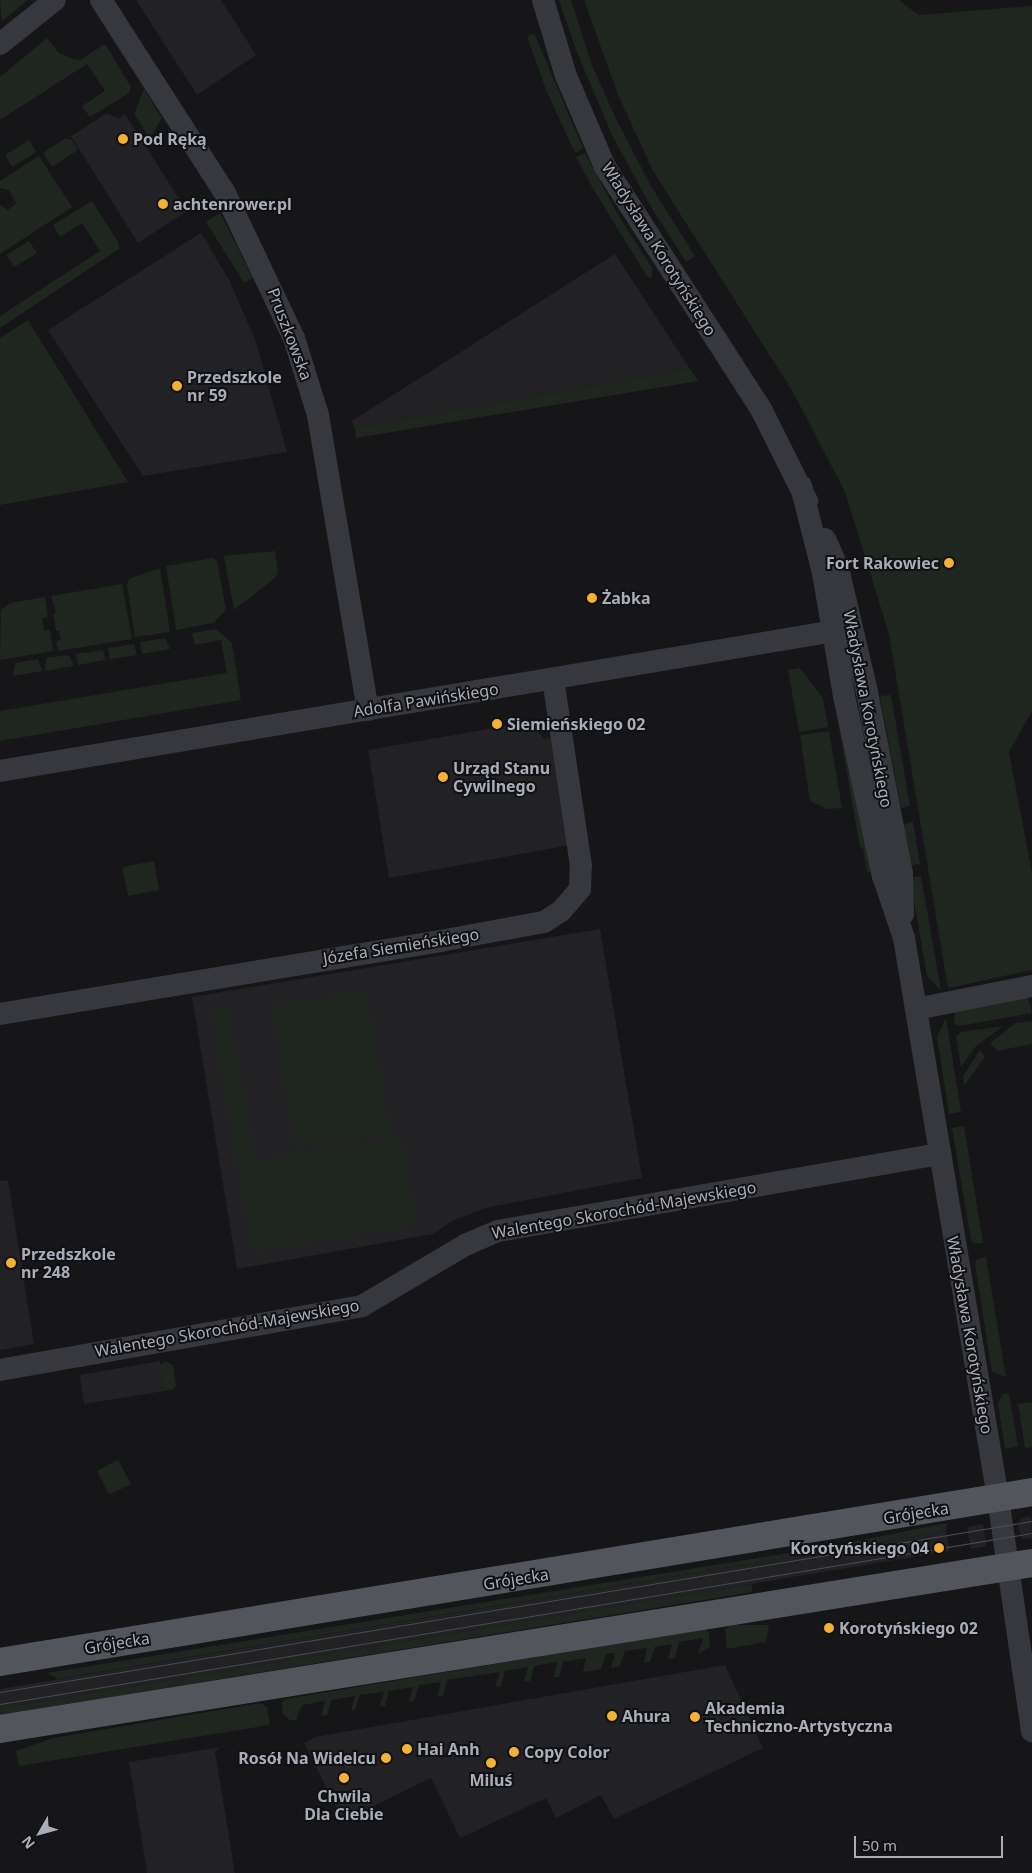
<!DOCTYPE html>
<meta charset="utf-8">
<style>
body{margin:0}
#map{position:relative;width:1032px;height:1873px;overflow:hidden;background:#161618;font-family:"Noto Sans",sans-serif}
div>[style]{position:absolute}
.built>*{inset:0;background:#222225}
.green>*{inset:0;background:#1e261f}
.minor>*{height:22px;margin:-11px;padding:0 11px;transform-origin:11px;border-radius:11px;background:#37383d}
.major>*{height:28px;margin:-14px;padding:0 14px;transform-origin:14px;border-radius:14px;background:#53555c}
.tram>*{height:1px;margin:-0.5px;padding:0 0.5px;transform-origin:0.5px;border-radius:0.5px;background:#4a4c52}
.dots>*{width:14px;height:14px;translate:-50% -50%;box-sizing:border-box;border:2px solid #111113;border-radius:50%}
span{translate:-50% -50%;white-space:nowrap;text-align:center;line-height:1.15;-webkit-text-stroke:4px #111113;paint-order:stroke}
.poi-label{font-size:16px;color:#a8adb8;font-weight:700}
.left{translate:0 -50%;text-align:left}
.right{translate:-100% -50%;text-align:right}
.street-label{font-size:16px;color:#a8adb8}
.north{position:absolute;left:15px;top:1808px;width:50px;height:50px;-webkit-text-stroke:4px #111113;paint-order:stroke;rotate:232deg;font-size:14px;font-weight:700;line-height:20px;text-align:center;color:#a8adb8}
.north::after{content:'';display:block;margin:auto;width:18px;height:22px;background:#a8adb8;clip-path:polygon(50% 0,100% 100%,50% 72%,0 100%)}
.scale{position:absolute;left:854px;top:1836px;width:149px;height:22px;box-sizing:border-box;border:2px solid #a8adb8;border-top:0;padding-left:6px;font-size:15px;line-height:18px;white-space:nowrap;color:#a8adb8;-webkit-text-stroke:4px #111113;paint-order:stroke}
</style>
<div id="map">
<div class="built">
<div style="clip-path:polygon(136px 0,221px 0,256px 55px,197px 95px)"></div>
<div style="clip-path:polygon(107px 113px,118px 119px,125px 114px,187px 211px,138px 243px,71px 136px)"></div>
<div style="clip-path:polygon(201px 233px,229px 280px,255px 339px,287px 452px,143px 476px,48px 330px)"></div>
<div style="clip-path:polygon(615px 254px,690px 369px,355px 428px,352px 421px)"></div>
<div style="clip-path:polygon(529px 722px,544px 739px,553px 737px,570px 845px,389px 878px,368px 750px)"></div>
<div style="clip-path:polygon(600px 929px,642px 1178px,485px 1208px,452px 1221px,433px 1234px,237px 1269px,192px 997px)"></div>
<div style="clip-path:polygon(8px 1180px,34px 1344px,0 1350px,0 1181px)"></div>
<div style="clip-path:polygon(160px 1361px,164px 1391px,84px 1404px,80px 1375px)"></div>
<div style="clip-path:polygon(1031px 1517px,1032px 1538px,1022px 1539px,1018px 1527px,1021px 1518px)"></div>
<div style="clip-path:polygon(983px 1524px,986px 1546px,971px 1549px,967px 1527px)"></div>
<div style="clip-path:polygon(946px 1531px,950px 1551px,0 1708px,0 1689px)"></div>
<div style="clip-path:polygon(725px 1665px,763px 1748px,614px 1819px,601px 1795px,556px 1818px,546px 1798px,460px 1838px,431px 1778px,343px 1821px,304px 1743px,315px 1737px)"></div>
<div style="clip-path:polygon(221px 1747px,215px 1752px,235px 1873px,147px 1873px,129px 1762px)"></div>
</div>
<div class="green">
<div style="clip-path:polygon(0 0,28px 0,2px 21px)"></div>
<div style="clip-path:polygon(559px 0,571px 0,592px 65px,616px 119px,651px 186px,695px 256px,686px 262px,651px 207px,612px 135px,576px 50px)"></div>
<div style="clip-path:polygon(584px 0,899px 0,919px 15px,1032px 6px,1032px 711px,1009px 752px,1032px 873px,1032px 970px,948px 988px,889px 634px,845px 492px,793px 392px,653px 171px,618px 95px)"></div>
<div style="clip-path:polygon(534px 33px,583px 148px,575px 153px,546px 90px,527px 36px)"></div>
<div style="clip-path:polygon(47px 38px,59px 53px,73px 59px,80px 60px,105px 44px,131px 87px,129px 93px,90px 117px,82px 106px,105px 91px,87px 64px,0 120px,0 77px)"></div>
<div style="clip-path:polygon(144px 89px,162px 118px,150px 139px,134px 114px)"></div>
<div style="clip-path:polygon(66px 138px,72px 140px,78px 150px,52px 167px,43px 153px)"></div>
<div style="clip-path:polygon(29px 140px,36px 152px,12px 167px,5px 155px)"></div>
<div style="clip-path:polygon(585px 153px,618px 215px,652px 268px,652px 277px,648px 278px,592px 187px,576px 157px)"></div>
<div style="clip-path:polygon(39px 156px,72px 207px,0 254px,0 205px,8px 210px,16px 203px,9px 190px,0 188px,0 181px)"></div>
<div style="clip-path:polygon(92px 201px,118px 242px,119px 249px,0 328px,0 316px,100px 251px,82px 223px,60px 237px,53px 225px)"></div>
<div style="clip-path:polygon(220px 213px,253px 278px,244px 283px,206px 222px)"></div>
<div style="clip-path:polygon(29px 241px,37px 253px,14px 267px,6px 255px)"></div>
<div style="clip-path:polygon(28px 320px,128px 482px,0 505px,0 338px)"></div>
<div style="clip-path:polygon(690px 369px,698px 381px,356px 438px,355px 428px)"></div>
<div style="clip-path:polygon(275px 551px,278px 572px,275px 578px,234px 610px,224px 556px)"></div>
<div style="clip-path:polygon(213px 558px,217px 561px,226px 610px,213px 623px,176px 630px,166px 566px)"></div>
<div style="clip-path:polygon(160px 568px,170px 632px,135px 637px,127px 585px,129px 579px)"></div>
<div style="clip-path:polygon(122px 584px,132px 639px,58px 651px,56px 641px,61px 640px,59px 631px,56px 631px,53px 614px,56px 613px,51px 596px)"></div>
<div style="clip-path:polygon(45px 597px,48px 617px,42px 618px,44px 631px,50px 630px,53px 651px,0 660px,1px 610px,10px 603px)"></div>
<div style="clip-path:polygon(216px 629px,232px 643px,241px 700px,0 741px,0 711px,227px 673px,221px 640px,195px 645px,192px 633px)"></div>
<div style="clip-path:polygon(165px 638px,170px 649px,142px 654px,140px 642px)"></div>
<div style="clip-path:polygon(134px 644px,137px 655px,110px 659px,108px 648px)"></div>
<div style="clip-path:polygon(103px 650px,105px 660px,78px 665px,76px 654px)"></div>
<div style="clip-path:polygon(69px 655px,74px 666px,45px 671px,46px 658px)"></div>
<div style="clip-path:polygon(38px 659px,42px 671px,13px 676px,15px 663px)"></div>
<div style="clip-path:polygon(800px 668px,823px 698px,828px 727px,799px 732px,788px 670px)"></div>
<div style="clip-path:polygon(891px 695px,910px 806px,901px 808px,880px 696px)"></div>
<div style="clip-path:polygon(835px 704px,876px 871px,867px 872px,863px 848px,860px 848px)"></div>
<div style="clip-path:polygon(829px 731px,842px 808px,827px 809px,810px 801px,800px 735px)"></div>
<div style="clip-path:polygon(913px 821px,920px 864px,908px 866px,902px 826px)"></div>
<div style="clip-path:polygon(154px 861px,159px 890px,128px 896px,122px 867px)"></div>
<div style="clip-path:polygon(921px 876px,941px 990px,927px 976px,910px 878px)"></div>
<div style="clip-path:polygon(367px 991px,390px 1133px,295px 1148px,272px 1006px)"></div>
<div style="clip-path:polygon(1028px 997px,1032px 1013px,959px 1026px,954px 1023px,955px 1011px)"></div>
<div style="clip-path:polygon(229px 1007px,255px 1160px,401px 1136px,416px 1225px,252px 1252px,211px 1010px)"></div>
<div style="clip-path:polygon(946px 1018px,961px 1112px,949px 1114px,937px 1037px)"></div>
<div style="clip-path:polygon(1032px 1021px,1032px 1044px,997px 1051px,990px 1043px,1016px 1023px)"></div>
<div style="clip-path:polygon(1003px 1026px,975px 1047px,961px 1067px,956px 1036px,961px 1032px)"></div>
<div style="clip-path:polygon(980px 1050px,985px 1057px,964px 1086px,963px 1076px)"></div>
<div style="clip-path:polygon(964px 1126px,983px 1243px,974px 1244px,971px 1240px,952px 1128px)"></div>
<div style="clip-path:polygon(986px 1257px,1006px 1377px,992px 1372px,975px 1264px,977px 1259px)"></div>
<div style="clip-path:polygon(165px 1361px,173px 1365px,176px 1385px,174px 1389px,164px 1391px,160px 1365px)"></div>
<div style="clip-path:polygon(1009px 1393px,1018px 1446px,1005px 1449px,998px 1403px,1003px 1394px)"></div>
<div style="clip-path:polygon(1032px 1402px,1032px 1447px,1025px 1448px,1018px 1404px)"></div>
<div style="clip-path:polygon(118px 1460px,131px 1484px,109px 1495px,97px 1471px)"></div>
<div style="clip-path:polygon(947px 1523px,946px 1531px,57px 1679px,47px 1673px,826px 1547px)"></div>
<div style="clip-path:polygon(751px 1584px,753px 1592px,0 1715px,0 1708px)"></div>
<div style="clip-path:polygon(730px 1625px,769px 1625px,766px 1642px,727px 1649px,725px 1630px)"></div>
<div style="clip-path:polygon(705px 1629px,709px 1633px,710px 1647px,698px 1654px,703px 1638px,679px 1642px,675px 1658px,668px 1659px,672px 1644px,655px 1647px,650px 1662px,644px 1663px,647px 1648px,625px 1651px,620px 1666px,611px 1668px,615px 1653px,606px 1654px,601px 1669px,583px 1672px,586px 1658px,563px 1662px,559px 1677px,554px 1677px,557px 1662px,534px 1666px,530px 1681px,524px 1682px,528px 1667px,505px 1671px,501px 1686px,495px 1687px,500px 1672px,447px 1680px,443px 1696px,437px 1696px,441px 1682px,419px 1685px,414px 1701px,409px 1702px,413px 1687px,389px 1691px,385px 1706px,380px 1706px,384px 1692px,360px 1695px,355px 1710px,351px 1711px,355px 1696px,332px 1700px,327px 1715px,321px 1716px,325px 1701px,302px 1705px,296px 1720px,290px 1720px,283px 1714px,282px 1703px,285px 1699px)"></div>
<div style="clip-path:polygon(261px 1703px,267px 1707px,270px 1725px,19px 1766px,16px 1751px,53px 1738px)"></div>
</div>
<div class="minor">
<div style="left:101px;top:0;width:229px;rotate:57.3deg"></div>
<div style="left:225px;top:193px;width:161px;rotate:64.6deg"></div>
<div style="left:294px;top:338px;width:81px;rotate:72.7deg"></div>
<div style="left:318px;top:415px;width:299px;rotate:80.4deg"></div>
<div style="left:543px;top:0;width:79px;rotate:73.2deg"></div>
<div style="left:566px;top:76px;width:99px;rotate:66.8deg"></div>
<div style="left:605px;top:167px;width:290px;rotate:57.2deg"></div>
<div style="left:762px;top:411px;width:101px;rotate:63.4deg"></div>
<div style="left:0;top:44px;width:70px;rotate:-38.7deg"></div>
<div style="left:801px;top:486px;width:90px;rotate:75.8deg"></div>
<div style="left:823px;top:573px;width:125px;rotate:80.3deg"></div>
<div style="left:844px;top:696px;width:184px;rotate:77.8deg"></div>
<div style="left:883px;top:876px;width:65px;rotate:71.3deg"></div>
<div style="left:904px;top:938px;width:568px;rotate:80.47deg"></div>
<div style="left:998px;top:1498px;width:236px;rotate:81.7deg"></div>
<div style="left:825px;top:539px;width:32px;rotate:66deg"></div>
<div style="left:838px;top:568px;width:127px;rotate:76.8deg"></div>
<div style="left:867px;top:692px;width:184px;rotate:79.1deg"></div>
<div style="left:902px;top:873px;width:41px;rotate:88.6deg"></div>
<div style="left:0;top:771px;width:859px;rotate:-9.52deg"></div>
<div style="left:916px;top:1009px;width:118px;rotate:-11.2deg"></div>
<div style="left:0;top:1014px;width:446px;rotate:-9.4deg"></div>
<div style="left:440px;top:941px;width:106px;rotate:-10.4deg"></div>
<div style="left:544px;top:922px;width:20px;rotate:-33deg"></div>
<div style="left:561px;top:911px;width:29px;rotate:-49deg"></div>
<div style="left:580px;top:889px;width:23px;rotate:-88deg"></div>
<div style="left:581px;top:866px;width:189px;rotate:-98.5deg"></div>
<div style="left:0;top:1370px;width:368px;rotate:-10deg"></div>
<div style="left:362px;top:1306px;width:120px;rotate:-30.6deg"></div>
<div style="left:465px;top:1245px;width:36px;rotate:-23deg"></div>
<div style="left:498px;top:1231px;width:449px;rotate:-9.9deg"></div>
</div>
<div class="major">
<div style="left:0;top:1662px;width:1046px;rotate:-9.35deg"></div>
<div style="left:0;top:1729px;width:1045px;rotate:-9.14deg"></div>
</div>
<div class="tram">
<div style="left:0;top:1692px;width:1046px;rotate:-9.41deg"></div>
<div style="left:0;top:1704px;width:1046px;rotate:-9.41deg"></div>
</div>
<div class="dots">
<div style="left:123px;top:139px;background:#f2b134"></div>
<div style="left:163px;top:204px;background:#f2b134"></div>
<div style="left:177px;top:386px;background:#f2b134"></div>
<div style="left:949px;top:563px;background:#f2b134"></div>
<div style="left:592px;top:598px;background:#f2b134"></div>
<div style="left:497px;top:724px;background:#f2b134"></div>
<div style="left:443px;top:777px;background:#f2b134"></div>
<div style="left:11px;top:1263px;background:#f2b134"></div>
<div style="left:939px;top:1548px;background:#f2b134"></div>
<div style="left:829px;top:1628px;background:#f2b134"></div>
<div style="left:612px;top:1716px;background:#f2b134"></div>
<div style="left:695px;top:1717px;background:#f2b134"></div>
<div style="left:407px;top:1749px;background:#f2b134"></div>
<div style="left:514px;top:1752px;background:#f2b134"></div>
<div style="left:386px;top:1758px;background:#f2b134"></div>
<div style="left:491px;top:1763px;background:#f2b134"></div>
<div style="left:344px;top:1778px;background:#f2b134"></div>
</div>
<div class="poi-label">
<span class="left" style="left:133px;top:139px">Pod Ręką</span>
<span class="left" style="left:173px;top:204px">achtenrower.pl</span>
<span class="left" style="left:187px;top:386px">Przedszkole<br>nr 59</span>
<span class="right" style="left:939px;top:563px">Fort Rakowiec</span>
<span class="left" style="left:602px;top:598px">Żabka</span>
<span class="left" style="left:507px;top:724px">Siemieńskiego 02</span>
<span class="left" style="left:453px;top:777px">Urząd Stanu<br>Cywilnego</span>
<span class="left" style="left:21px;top:1263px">Przedszkole<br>nr 248</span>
<span class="right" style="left:929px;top:1548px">Korotyńskiego 04</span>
<span class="left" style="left:839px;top:1628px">Korotyńskiego 02</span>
<span class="left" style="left:705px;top:1717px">Akademia<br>Techniczno-Artystyczna</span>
<span class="left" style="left:622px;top:1716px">Ahura</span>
<span class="left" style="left:417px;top:1749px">Hai Anh</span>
<span class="left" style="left:524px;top:1752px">Copy Color</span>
<span class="right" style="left:376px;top:1758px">Rosół Na Widelcu</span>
<span style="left:491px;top:1780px">Miluś</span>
<span style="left:344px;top:1805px">Chwila<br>Dla Ciebie</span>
</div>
<div class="street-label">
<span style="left:659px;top:249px;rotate:58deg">Władysława Korotyńskiego</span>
<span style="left:290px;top:334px;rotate:69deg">Pruszkowska</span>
<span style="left:426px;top:700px;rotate:-9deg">Adolfa Pawińskiego</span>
<span style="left:868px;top:709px;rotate:79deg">Władysława Korotyńskiego</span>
<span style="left:401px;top:946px;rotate:-9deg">Józefa Siemieńskiego</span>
<span style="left:624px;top:1210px;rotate:-10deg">Walentego Skorochód-Majewskiego</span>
<span style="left:227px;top:1328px;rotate:-10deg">Walentego Skorochód-Majewskiego</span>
<span style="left:970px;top:1335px;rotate:80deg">Władysława Korotyńskiego</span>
<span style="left:916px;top:1513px;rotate:-9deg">Grójecka</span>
<span style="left:516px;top:1579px;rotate:-9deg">Grójecka</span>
<span style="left:117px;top:1643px;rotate:-9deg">Grójecka</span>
</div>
<div class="north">N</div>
<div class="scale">50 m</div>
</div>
